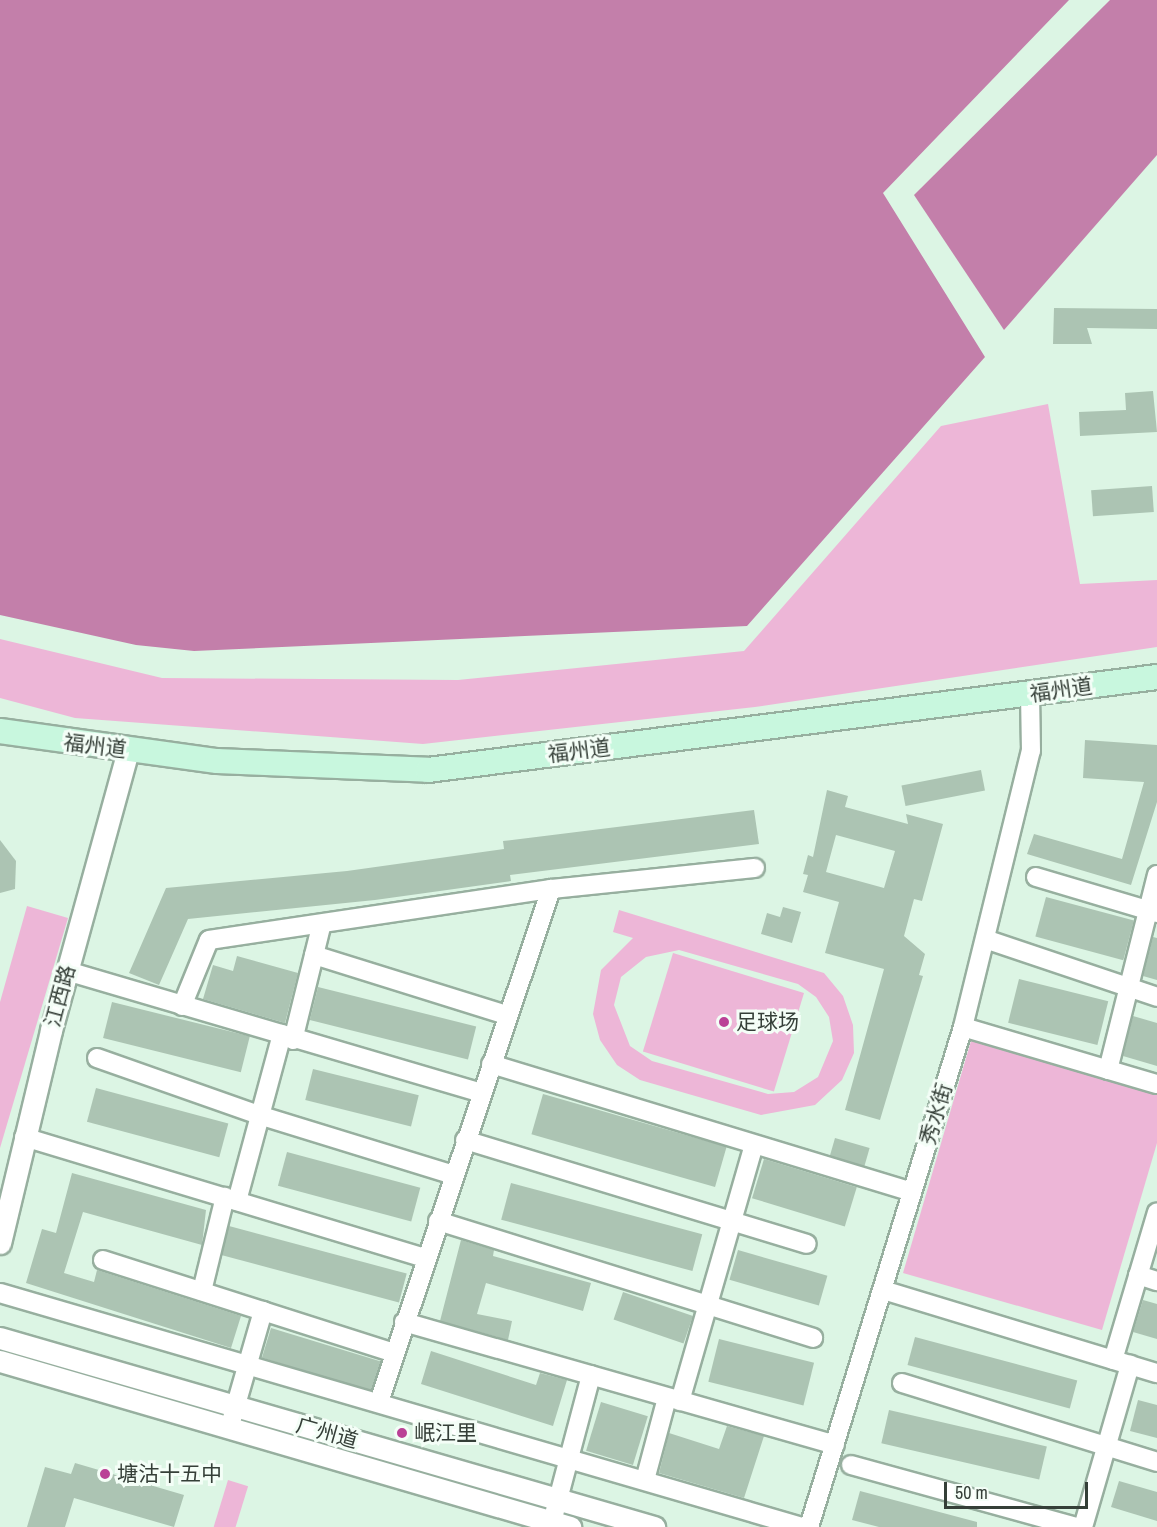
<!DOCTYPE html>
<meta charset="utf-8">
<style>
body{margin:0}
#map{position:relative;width:1157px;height:1527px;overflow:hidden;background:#dcf5e4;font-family:"Archivo Narrow","Noto Sans SC",sans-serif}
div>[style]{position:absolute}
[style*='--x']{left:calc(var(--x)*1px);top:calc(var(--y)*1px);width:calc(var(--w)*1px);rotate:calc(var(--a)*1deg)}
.green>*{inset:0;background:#edb6d7;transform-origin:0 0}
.water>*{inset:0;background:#c37faa}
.building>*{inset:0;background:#acc4b3;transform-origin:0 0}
.roads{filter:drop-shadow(2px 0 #97af9f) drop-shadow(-2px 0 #97af9f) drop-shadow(0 2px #97af9f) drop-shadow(0 -2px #97af9f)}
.minor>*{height:18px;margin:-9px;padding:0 9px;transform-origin:9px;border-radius:9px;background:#fff}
.tertiary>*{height:21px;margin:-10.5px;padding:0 10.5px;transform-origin:10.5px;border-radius:10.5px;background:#fff}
.secondary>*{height:24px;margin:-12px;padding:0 12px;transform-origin:12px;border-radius:12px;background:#c8f7de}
.dots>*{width:16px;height:16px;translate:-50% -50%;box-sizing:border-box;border:3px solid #f4fef7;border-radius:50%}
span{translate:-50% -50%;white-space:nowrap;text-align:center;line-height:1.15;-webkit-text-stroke:6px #f4fef7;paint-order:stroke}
.street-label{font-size:21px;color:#353f38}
.poi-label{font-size:21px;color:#353f38}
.left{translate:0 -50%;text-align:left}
.scale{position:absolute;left:944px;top:1482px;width:144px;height:27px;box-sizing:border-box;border:3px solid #353f38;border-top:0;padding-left:8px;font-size:18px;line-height:21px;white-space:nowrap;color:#353f38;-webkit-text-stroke:4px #f4fef7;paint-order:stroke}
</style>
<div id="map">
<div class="green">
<div style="clip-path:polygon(1048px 404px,1080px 584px,1157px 580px,1157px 647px,755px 707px,423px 744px,75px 718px,0 698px,0 639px,162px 678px,458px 680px,744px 651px,941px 426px)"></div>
<div style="clip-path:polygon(27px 906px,68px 918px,0 1148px,0 1002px)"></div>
<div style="clip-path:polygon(evenodd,619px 910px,824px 973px,843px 996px,853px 1025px,854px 1053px,842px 1080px,815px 1105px,761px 1115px,640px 1080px,617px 1065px,600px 1040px,593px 1014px,601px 970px,633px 938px,613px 932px,619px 910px,679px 950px,798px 984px,816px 997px,829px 1017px,833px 1041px,818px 1077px,794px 1092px,768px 1094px,652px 1061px,630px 1046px,614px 1005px,621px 977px,646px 957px,679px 950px)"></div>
<div style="left:673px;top:953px;width:137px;height:103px;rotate:17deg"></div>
<div style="clip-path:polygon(971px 1041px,1157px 1095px,1157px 1143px,1102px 1330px,903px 1273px)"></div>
<div style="left:228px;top:1480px;width:21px;height:49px;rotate:17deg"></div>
</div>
<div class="water">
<div style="clip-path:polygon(0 0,1069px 0,883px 193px,985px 357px,747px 626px,194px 651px,136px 645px,0 615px)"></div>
<div style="clip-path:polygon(1110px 0,1157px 0,1157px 155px,1004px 330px,914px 195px)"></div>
</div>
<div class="building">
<div style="clip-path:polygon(1054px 308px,1157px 309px,1157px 329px,1087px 328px,1092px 344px,1053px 344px)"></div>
<div style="clip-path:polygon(1153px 391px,1157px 432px,1080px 436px,1079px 412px,1126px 410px,1125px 393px)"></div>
<div style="left:1152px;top:486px;width:26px;height:61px;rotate:86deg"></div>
<div style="clip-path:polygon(1085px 740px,1157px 745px,1157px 802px,1131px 885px,1027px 854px,1034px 834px,1122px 859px,1144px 782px,1083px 778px)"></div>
<div style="left:981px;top:770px;width:21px;height:81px;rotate:79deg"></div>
<div style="clip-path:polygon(evenodd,827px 790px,848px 796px,845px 807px,908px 824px,906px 814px,943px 824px,922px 901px,914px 899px,904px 936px,925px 954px,919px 975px,923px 976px,880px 1120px,845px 1110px,884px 969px,825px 953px,839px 902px,803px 892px,808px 875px,803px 874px,808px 855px,813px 857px,827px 790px,836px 835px,895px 851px,884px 888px,826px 872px,836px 835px)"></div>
<div style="clip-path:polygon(754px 810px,759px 844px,510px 875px,511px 881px,375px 900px,188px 919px,159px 985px,129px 973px,166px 888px,347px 871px,504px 849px,503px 841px)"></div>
<div style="clip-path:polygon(0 840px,16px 861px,15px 889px,0 893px)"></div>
<div style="left:1046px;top:897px;width:91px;height:41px;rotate:15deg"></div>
<div style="clip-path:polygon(783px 907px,801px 912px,792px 943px,761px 934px,767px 913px,780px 917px)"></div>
<div style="clip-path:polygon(1153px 937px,1157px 938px,1157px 980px,1143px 976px)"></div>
<div style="clip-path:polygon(237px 956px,298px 973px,285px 1023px,203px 999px,213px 965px,233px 971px)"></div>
<div style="left:1019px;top:979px;width:92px;height:45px;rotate:14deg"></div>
<div style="left:318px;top:987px;width:163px;height:34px;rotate:14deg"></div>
<div style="left:112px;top:1002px;width:142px;height:37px;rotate:14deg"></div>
<div style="clip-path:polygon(1133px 1016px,1157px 1023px,1157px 1066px,1123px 1056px)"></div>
<div style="left:313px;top:1069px;width:109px;height:32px;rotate:14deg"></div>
<div style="left:96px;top:1088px;width:137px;height:35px;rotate:15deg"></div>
<div style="left:543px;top:1094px;width:191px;height:42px;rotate:16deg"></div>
<div style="left:835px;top:1138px;width:36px;height:19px;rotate:16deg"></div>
<div style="left:287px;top:1152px;width:138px;height:35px;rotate:15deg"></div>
<div style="left:764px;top:1159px;width:97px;height:41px;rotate:17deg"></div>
<div style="clip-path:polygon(72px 1173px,206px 1210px,202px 1245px,83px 1212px,64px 1273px,94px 1282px,97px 1270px,241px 1316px,231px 1348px,26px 1283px,42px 1229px,56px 1233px)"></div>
<div style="left:511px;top:1183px;width:198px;height:38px;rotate:15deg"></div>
<div style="left:229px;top:1226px;width:184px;height:30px;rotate:15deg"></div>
<div style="clip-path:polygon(461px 1240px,494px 1250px,493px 1256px,591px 1283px,583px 1311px,486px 1283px,477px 1314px,512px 1321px,508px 1340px,440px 1321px)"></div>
<div style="left:738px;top:1250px;width:93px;height:31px;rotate:16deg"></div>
<div style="left:623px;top:1292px;width:74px;height:29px;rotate:19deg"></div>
<div style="clip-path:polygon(1143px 1300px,1157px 1304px,1157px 1339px,1133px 1332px)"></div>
<div style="left:271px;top:1328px;width:115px;height:31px;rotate:17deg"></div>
<div style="left:915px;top:1337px;width:168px;height:29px;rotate:15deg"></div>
<div style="left:719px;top:1339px;width:98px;height:44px;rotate:14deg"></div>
<div style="clip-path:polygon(431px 1351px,536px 1385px,540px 1373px,567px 1380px,553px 1426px,421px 1384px)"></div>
<div style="clip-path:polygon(1138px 1400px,1157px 1405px,1157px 1438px,1130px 1431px)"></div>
<div style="left:601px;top:1402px;width:49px;height:51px;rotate:17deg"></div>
<div style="left:889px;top:1410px;width:162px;height:34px;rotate:13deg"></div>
<div style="clip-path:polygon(727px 1426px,764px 1436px,744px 1498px,659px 1473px,669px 1433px,719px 1449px)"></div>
<div style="clip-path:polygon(75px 1463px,184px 1495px,174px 1527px,74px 1498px,65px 1527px,27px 1527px,45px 1467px,71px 1474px)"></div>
<div style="clip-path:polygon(1119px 1481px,1157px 1492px,1157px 1521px,1111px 1507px)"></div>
<div style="clip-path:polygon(860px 1491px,977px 1522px,977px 1527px,879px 1527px,852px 1520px)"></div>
</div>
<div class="roads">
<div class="minor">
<div style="--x:1036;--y:877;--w:126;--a:16.6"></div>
<div style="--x:985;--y:939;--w:182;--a:18.6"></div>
<div style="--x:314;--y:955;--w:202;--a:17.3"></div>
<div style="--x:67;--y:971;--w:432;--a:16.4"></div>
<div style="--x:182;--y:1006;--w:71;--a:-67.8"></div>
<div style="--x:209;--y:940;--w:346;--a:-8.5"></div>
<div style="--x:551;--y:889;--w:205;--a:-5.9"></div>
<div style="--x:963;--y:1027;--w:202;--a:16.4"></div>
<div style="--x:293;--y:1040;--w:116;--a:-76.1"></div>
<div style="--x:97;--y:1058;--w:175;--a:19.4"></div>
<div style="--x:262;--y:1116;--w:201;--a:17.1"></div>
<div style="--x:491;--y:1064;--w:439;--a:16.9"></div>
<div style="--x:1108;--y:1070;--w:201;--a:-75.9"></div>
<div style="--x:24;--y:1137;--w:420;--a:16.8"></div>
<div style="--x:465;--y:1140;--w:357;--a:16.9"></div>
<div style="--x:237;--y:1201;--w:173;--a:-74.9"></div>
<div style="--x:438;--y:1221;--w:393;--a:17.3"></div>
<div style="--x:103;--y:1260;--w:305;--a:17.7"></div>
<div style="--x:1138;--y:1275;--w:20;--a:18"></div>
<div style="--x:883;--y:1290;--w:286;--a:16.9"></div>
<div style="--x:202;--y:1291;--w:97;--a:-76.3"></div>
<div style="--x:0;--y:1293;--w:835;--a:16.27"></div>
<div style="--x:404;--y:1322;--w:448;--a:15.9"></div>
<div style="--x:1113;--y:1360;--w:154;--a:-73.4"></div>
<div style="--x:902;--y:1383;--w:267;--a:17.2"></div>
<div style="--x:680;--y:1401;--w:266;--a:-73.9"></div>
<div style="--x:379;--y:1402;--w:541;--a:-71.46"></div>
<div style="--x:229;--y:1429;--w:123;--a:-73.9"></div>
<div style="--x:851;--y:1465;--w:233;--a:15.4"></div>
<div style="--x:645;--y:1480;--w:85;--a:-75"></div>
<div style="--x:552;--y:1522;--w:152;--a:-75.1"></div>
<div style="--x:809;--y:1527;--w:523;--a:-72.88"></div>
<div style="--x:963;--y:1027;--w:284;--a:-76.2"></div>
<div style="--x:1031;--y:751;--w:56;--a:-91"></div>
<div style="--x:1083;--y:1527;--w:169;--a:-73.8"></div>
</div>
<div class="tertiary">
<div style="--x:0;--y:1243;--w:219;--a:-76.5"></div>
<div style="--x:51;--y:1030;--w:290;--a:-74.6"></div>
<div style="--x:0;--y:1338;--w:681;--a:16.12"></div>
<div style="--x:0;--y:1361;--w:594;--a:16.24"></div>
</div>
<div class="secondary">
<div style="--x:0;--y:731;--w:219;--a:7.9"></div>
<div style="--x:217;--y:761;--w:211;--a:2.4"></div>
<div style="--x:428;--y:770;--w:735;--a:-7.27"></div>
</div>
</div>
<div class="dots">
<div style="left:724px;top:1022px;background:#ba4196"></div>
<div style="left:402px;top:1433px;background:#ba4196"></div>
<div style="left:105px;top:1474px;background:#ba4196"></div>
</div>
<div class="street-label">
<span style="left:1061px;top:690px;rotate:-8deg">福州道</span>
<span style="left:95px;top:746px;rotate:7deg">福州道</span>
<span style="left:579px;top:751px;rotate:-7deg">福州道</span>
<span style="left:60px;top:996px;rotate:-75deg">江西路</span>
<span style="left:936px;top:1114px;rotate:-73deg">秀水街</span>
<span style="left:327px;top:1433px;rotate:16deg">广州道</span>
</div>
<div class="poi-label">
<span class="left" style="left:736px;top:1022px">足球场</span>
<span class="left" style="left:414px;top:1433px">岷江里</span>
<span class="left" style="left:117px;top:1474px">塘沽十五中</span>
</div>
<div class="scale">50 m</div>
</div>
